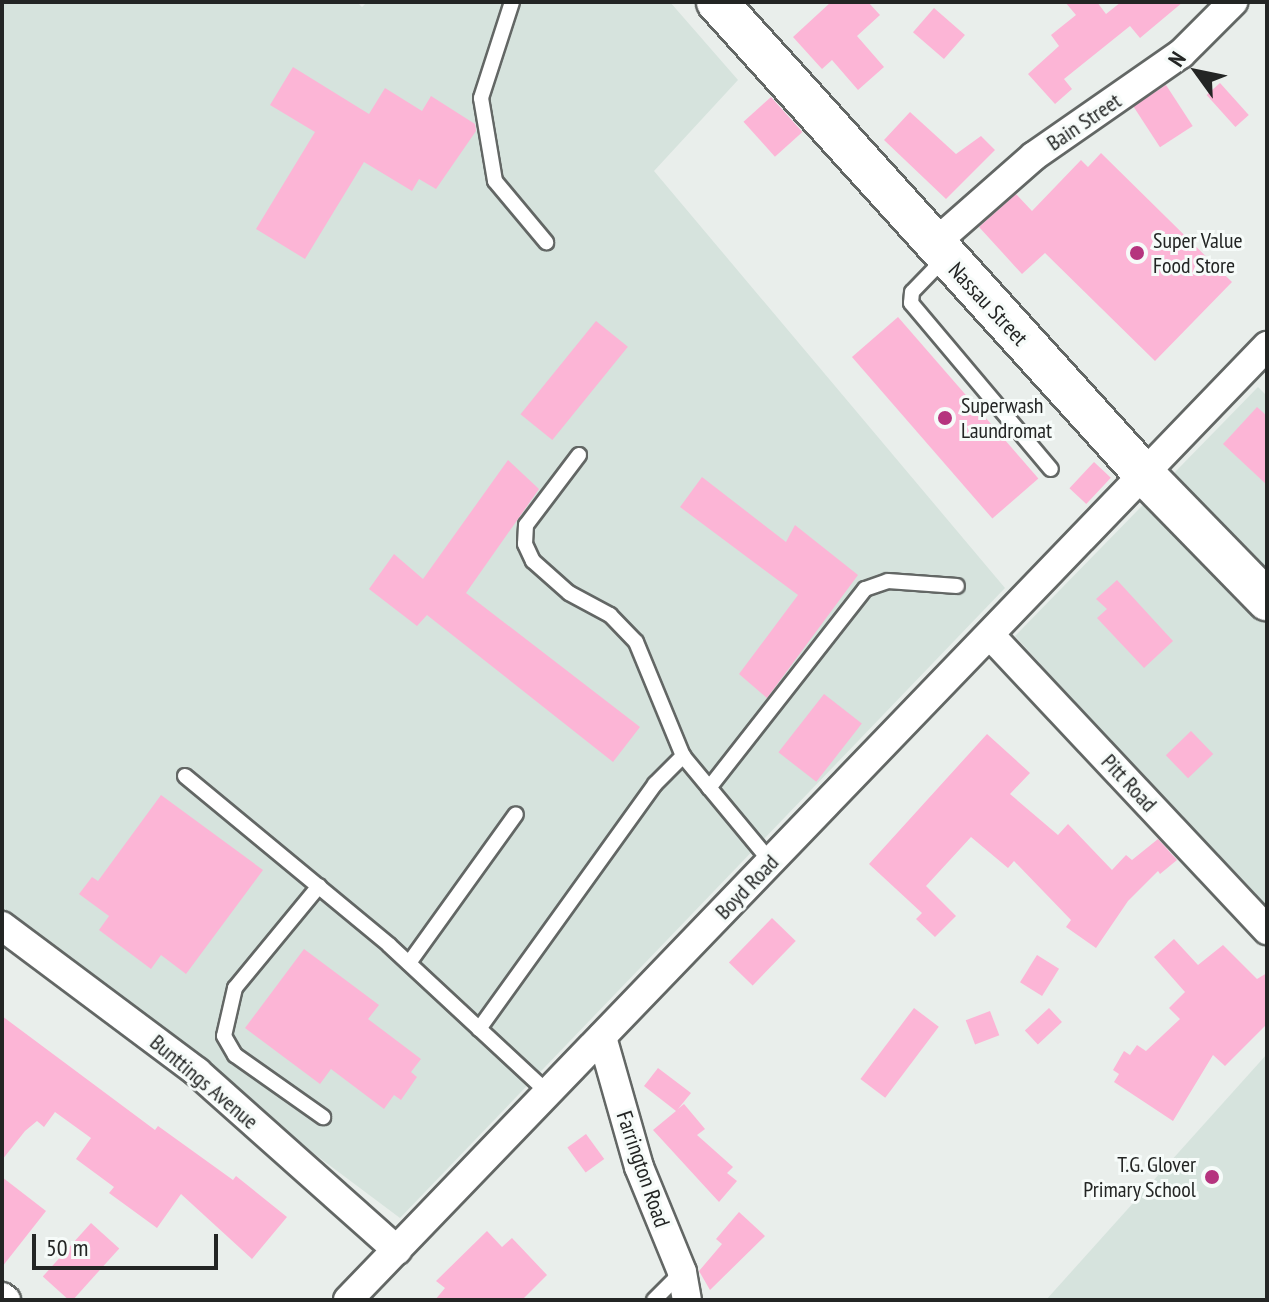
<!DOCTYPE html>
<style>
body{margin:0}
#map{position:relative;width:1269px;height:1302px;overflow:hidden;background:#e9eeeb;font-family:"PT Sans Narrow",sans-serif}
div>[style]{position:absolute}
[style*='--x']{left:calc(var(--x)*1px);top:calc(var(--y)*1px);width:calc(var(--w)*1px);rotate:calc(var(--a)*1deg)}
.built>*{inset:0;background:#d6e3dd}
.building>*{inset:0;background:#fcb5d6;transform-origin:0 0}
.roads{filter:drop-shadow(2px 0 #636765) drop-shadow(-2px 0 #636765) drop-shadow(0 2px #636765) drop-shadow(0 -2px #636765)}
.service>*{height:14px;margin:-7px;padding:0 7px;transform-origin:7px;border-radius:7px;background:#fff}
.minor>*{height:28px;margin:-14px;padding:0 14px;transform-origin:14px;border-radius:14px;background:#fff}
.secondary>*{height:40px;margin:-20px;padding:0 20px;transform-origin:20px;border-radius:20px;background:#fff}
.dots>*{width:22px;height:22px;translate:-50% -50%;box-sizing:border-box;border:4px solid #f6fbf9;border-radius:50%}
span{translate:-50% -50%;white-space:nowrap;text-align:center;line-height:1.15;-webkit-text-stroke:6px #f6fbf9;paint-order:stroke}
.street-label{font-size:22px;color:#232524}
.poi-label{font-size:22px;color:#232524}
.left{translate:0 -50%;text-align:left}
.right{translate:-100% -50%;text-align:right}
.frame{position:absolute;inset:0;border:4px solid #232524;pointer-events:none}
.north{position:absolute;left:1157px;top:32px;width:80px;height:80px;-webkit-text-stroke:6px #f6fbf9;paint-order:stroke;rotate:303deg;font-size:22px;font-weight:700;line-height:32px;text-align:center;color:#232524}
.north::after{content:'';display:block;margin:auto;width:28px;height:36px;background:#232524;clip-path:polygon(50% 0,100% 100%,50% 72%,0 100%)}
.scale{position:absolute;left:32px;top:1234px;width:186px;height:36px;box-sizing:border-box;border:4px solid #232524;border-top:0;padding-left:10px;font-size:24px;line-height:28px;white-space:nowrap;color:#232524;-webkit-text-stroke:6px #f6fbf9;paint-order:stroke}
</style>
<div id="map">
<div class="built">
<div style="clip-path:polygon(2px 2px,357px 2px,362px 7px,367px 2px,670px 2px,738px 80px,654px 171px,1005px 588px,400px 1218px,2px 920px)"></div>
<div style="clip-path:polygon(1258px 387px,1267px 396px,1267px 914px,1015px 636px)"></div>
<div style="clip-path:polygon(1267px 1054px,1267px 1300px,1046px 1300px)"></div>
</div>
<div class="building">
<div style="clip-path:polygon(831px 2px,868px 2px,880px 15px,857px 36px,884px 67px,858px 90px,832px 60px,822px 69px,793px 37px)"></div>
<div style="clip-path:polygon(1065px 2px,1097px 2px,1106px 14px,1121px 2px,1183px 2px,1140px 38px,1130px 26px,1064px 79px,1072px 89px,1055px 104px,1028px 74px,1059px 46px,1051px 35px,1076px 15px)"></div>
<div style="left:934px;top:8px;width:41px;height:32px;rotate:41deg"></div>
<div style="clip-path:polygon(293px 67px,369px 114px,385px 88px,422px 111px,431px 96px,475px 124px,476px 131px,436px 189px,419px 179px,412px 191px,364px 162px,305px 259px,256px 229px,315px 132px,270px 105px)"></div>
<div style="left:1220px;top:83px;width:43px;height:18px;rotate:48deg"></div>
<div style="left:1166px;top:85px;width:49px;height:39px;rotate:57deg"></div>
<div style="left:771px;top:97px;width:47px;height:37px;rotate:48deg"></div>
<div style="clip-path:polygon(910px 112px,956px 154px,981px 136px,995px 150px,946px 199px,884px 140px)"></div>
<div style="clip-path:polygon(1101px 153px,1232px 282px,1155px 361px,1045px 253px,1022px 274px,979px 227px,1016px 194px,1032px 211px,1081px 160px,1088px 167px)"></div>
<div style="left:898px;top:317px;width:214px;height:61px;rotate:49deg"></div>
<div style="left:596px;top:321px;width:41px;height:120px;rotate:39deg"></div>
<div style="clip-path:polygon(1257px 407px,1267px 416px,1267px 485px,1223px 444px)"></div>
<div style="clip-path:polygon(508px 460px,539px 489px,466px 593px,640px 727px,613px 762px,427px 615px,417px 626px,369px 589px,394px 554px,423px 579px)"></div>
<div style="left:1094px;top:462px;width:23px;height:36px;rotate:43deg"></div>
<div style="clip-path:polygon(702px 477px,786px 542px,795px 525px,858px 575px,767px 698px,739px 674px,798px 595px,680px 507px)"></div>
<div style="clip-path:polygon(1117px 580px,1173px 641px,1144px 668px,1097px 618px,1107px 609px,1096px 599px)"></div>
<div style="left:824px;top:694px;width:48px;height:74px;rotate:38deg"></div>
<div style="left:1191px;top:731px;width:32px;height:35px;rotate:46deg"></div>
<div style="clip-path:polygon(987px 734px,1030px 773px,1010px 794px,1058px 835px,1068px 824px,1112px 870px,1126px 855px,1132px 860px,1158px 839px,1177px 860px,1160px 874px,1158px 871px,1128px 901px,1096px 948px,1066px 927px,1071px 920px,1014px 861px,1008px 868px,971px 837px,926px 886px,956px 916px,935px 937px,916px 919px,922px 913px,869px 864px)"></div>
<div style="clip-path:polygon(161px 795px,263px 870px,186px 974px,161px 955px,151px 969px,99px 930px,109px 916px,79px 894px,92px 877px,98px 881px)"></div>
<div style="left:772px;top:918px;width:33px;height:62px;rotate:44deg"></div>
<div style="clip-path:polygon(1174px 939px,1198px 965px,1223px 945px,1257px 979px,1267px 973px,1267px 1024px,1225px 1066px,1213px 1055px,1173px 1121px,1114px 1082px,1119px 1074px,1113px 1070px,1124px 1051px,1130px 1055px,1137px 1045px,1146px 1051px,1180px 1019px,1169px 1008px,1185px 992px,1154px 957px)"></div>
<div style="clip-path:polygon(304px 949px,379px 1005px,368px 1019px,421px 1059px,411px 1072px,417px 1077px,401px 1100px,394px 1095px,384px 1109px,331px 1069px,320px 1084px,245px 1028px)"></div>
<div style="left:1037px;top:955px;width:26px;height:32px;rotate:32deg"></div>
<div style="left:914px;top:1008px;width:31px;height:89px;rotate:37deg"></div>
<div style="left:1049px;top:1008px;width:19px;height:33px;rotate:47deg"></div>
<div style="left:990px;top:1011px;width:26px;height:26px;rotate:69deg"></div>
<div style="clip-path:polygon(2px 1016px,155px 1130px,158px 1126px,233px 1180px,236px 1176px,287px 1217px,252px 1259px,181px 1194px,157px 1228px,109px 1193px,114px 1187px,76px 1159px,91px 1138px,55px 1112px,44px 1127px,37px 1121px,25px 1131px,2px 1160px)"></div>
<div style="clip-path:polygon(658px 1068px,691px 1093px,678px 1109px,684px 1104px,705px 1129px,697px 1135px,733px 1167px,727px 1173px,737px 1181px,719px 1202px,653px 1130px,676px 1111px,644px 1086px)"></div>
<div style="left:586px;top:1134px;width:31px;height:23px;rotate:54deg"></div>
<div style="clip-path:polygon(2px 1177px,46px 1211px,2px 1267px)"></div>
<div style="clip-path:polygon(739px 1212px,765px 1236px,710px 1290px,699px 1271px,722px 1244px,716px 1239px)"></div>
<div style="left:91px;top:1223px;width:38px;height:72px;rotate:42deg"></div>
<div style="clip-path:polygon(487px 1231px,502px 1247px,512px 1238px,547px 1275px,522px 1300px,435px 1300px,445px 1288px,436px 1281px)"></div>
</div>
<div class="roads">
<div class="service">
<div style="--x:512;--y:2;--w:101;--a:107.9"></div>
<div style="--x:481;--y:98;--w:84;--a:80.4"></div>
<div style="--x:495;--y:181;--w:80;--a:50.1"></div>
<div style="--x:945;--y:258;--w:47;--a:134.1"></div>
<div style="--x:912;--y:292;--w:11;--a:95"></div>
<div style="--x:911;--y:303;--w:217;--a:49.9"></div>
<div style="--x:579;--y:455;--w:88;--a:127.1"></div>
<div style="--x:526;--y:525;--w:19;--a:93"></div>
<div style="--x:525;--y:544;--w:19;--a:65"></div>
<div style="--x:533;--y:561;--w:48;--a:41.6"></div>
<div style="--x:569;--y:593;--w:47;--a:28.2"></div>
<div style="--x:610;--y:615;--w:37;--a:46"></div>
<div style="--x:636;--y:642;--w:123;--a:67.6"></div>
<div style="--x:683;--y:756;--w:138;--a:50.3"></div>
<div style="--x:185;--y:776;--w:265;--a:39.6"></div>
<div style="--x:389;--y:945;--w:217;--a:42.9"></div>
<div style="--x:709;--y:788;--w:253;--a:-51.9"></div>
<div style="--x:865;--y:589;--w:24;--a:-19"></div>
<div style="--x:888;--y:581;--w:69;--a:4.1"></div>
<div style="--x:319;--y:886;--w:132;--a:129.5"></div>
<div style="--x:235;--y:988;--w:49;--a:102.9"></div>
<div style="--x:224;--y:1036;--w:22;--a:60"></div>
<div style="--x:235;--y:1055;--w:108;--a:35.2"></div>
<div style="--x:409;--y:963;--w:183;--a:-54.3"></div>
<div style="--x:479;--y:1029;--w:302;--a:-54.3"></div>
<div style="--x:655;--y:784;--w:40;--a:-45"></div>
<div style="--x:654;--y:1300;--w:40;--a:-45"></div>
</div>
<div class="minor">
<div style="--x:935;--y:243;--w:132;--a:-41.3"></div>
<div style="--x:1034;--y:156;--w:179;--a:-34.8"></div>
<div style="--x:1181;--y:54;--w:74;--a:-45"></div>
<div style="--x:990;--y:635;--w:405;--a:46.8"></div>
<div style="--x:2;--y:926;--w:244;--a:36.8"></div>
<div style="--x:197;--y:1072;--w:268;--a:41.7"></div>
<div style="--x:602;--y:1037;--w:135;--a:74.1"></div>
<div style="--x:639;--y:1167;--w:113;--a:67.7"></div>
<div style="--x:682;--y:1272;--w:28;--a:80"></div>
<div style="--x:2;--y:1297;--w:5;--a:37"></div>
<div style="--x:348;--y:1300;--w:1325;--a:-46.07"></div>
</div>
<div class="secondary">
<div style="--x:717;--y:2;--w:638;--a:47.86"></div>
<div style="--x:1145;--y:475;--w:175;--a:45.7"></div>
</div>
</div>
<div class="dots">
<div style="left:1137px;top:253px;background:#b5347e"></div>
<div style="left:945px;top:418px;background:#b5347e"></div>
<div style="left:1212px;top:1177px;background:#b5347e"></div>
</div>
<div class="street-label">
<span style="left:1084px;top:122px;rotate:-34deg">Bain Street</span>
<span style="left:988px;top:304px;rotate:47deg">Nassau Street</span>
<span style="left:1129px;top:783px;rotate:47deg">Pitt Road</span>
<span style="left:747px;top:887px;rotate:-46deg">Boyd Road</span>
<span style="left:204px;top:1082px;rotate:40deg">Bunttings Avenue</span>
<span style="left:643px;top:1169px;rotate:71deg">Farrington Road</span>
</div>
<div class="poi-label">
<span class="left" style="left:1153px;top:253px">Super Value<br>Food Store</span>
<span class="left" style="left:961px;top:418px">Superwash<br>Laundromat</span>
<span class="right" style="left:1196px;top:1177px">T.G. Glover<br>Primary School</span>
</div>
<div class="frame"></div>
<div class="north">N</div>
<div class="scale">50 m</div>
</div>
